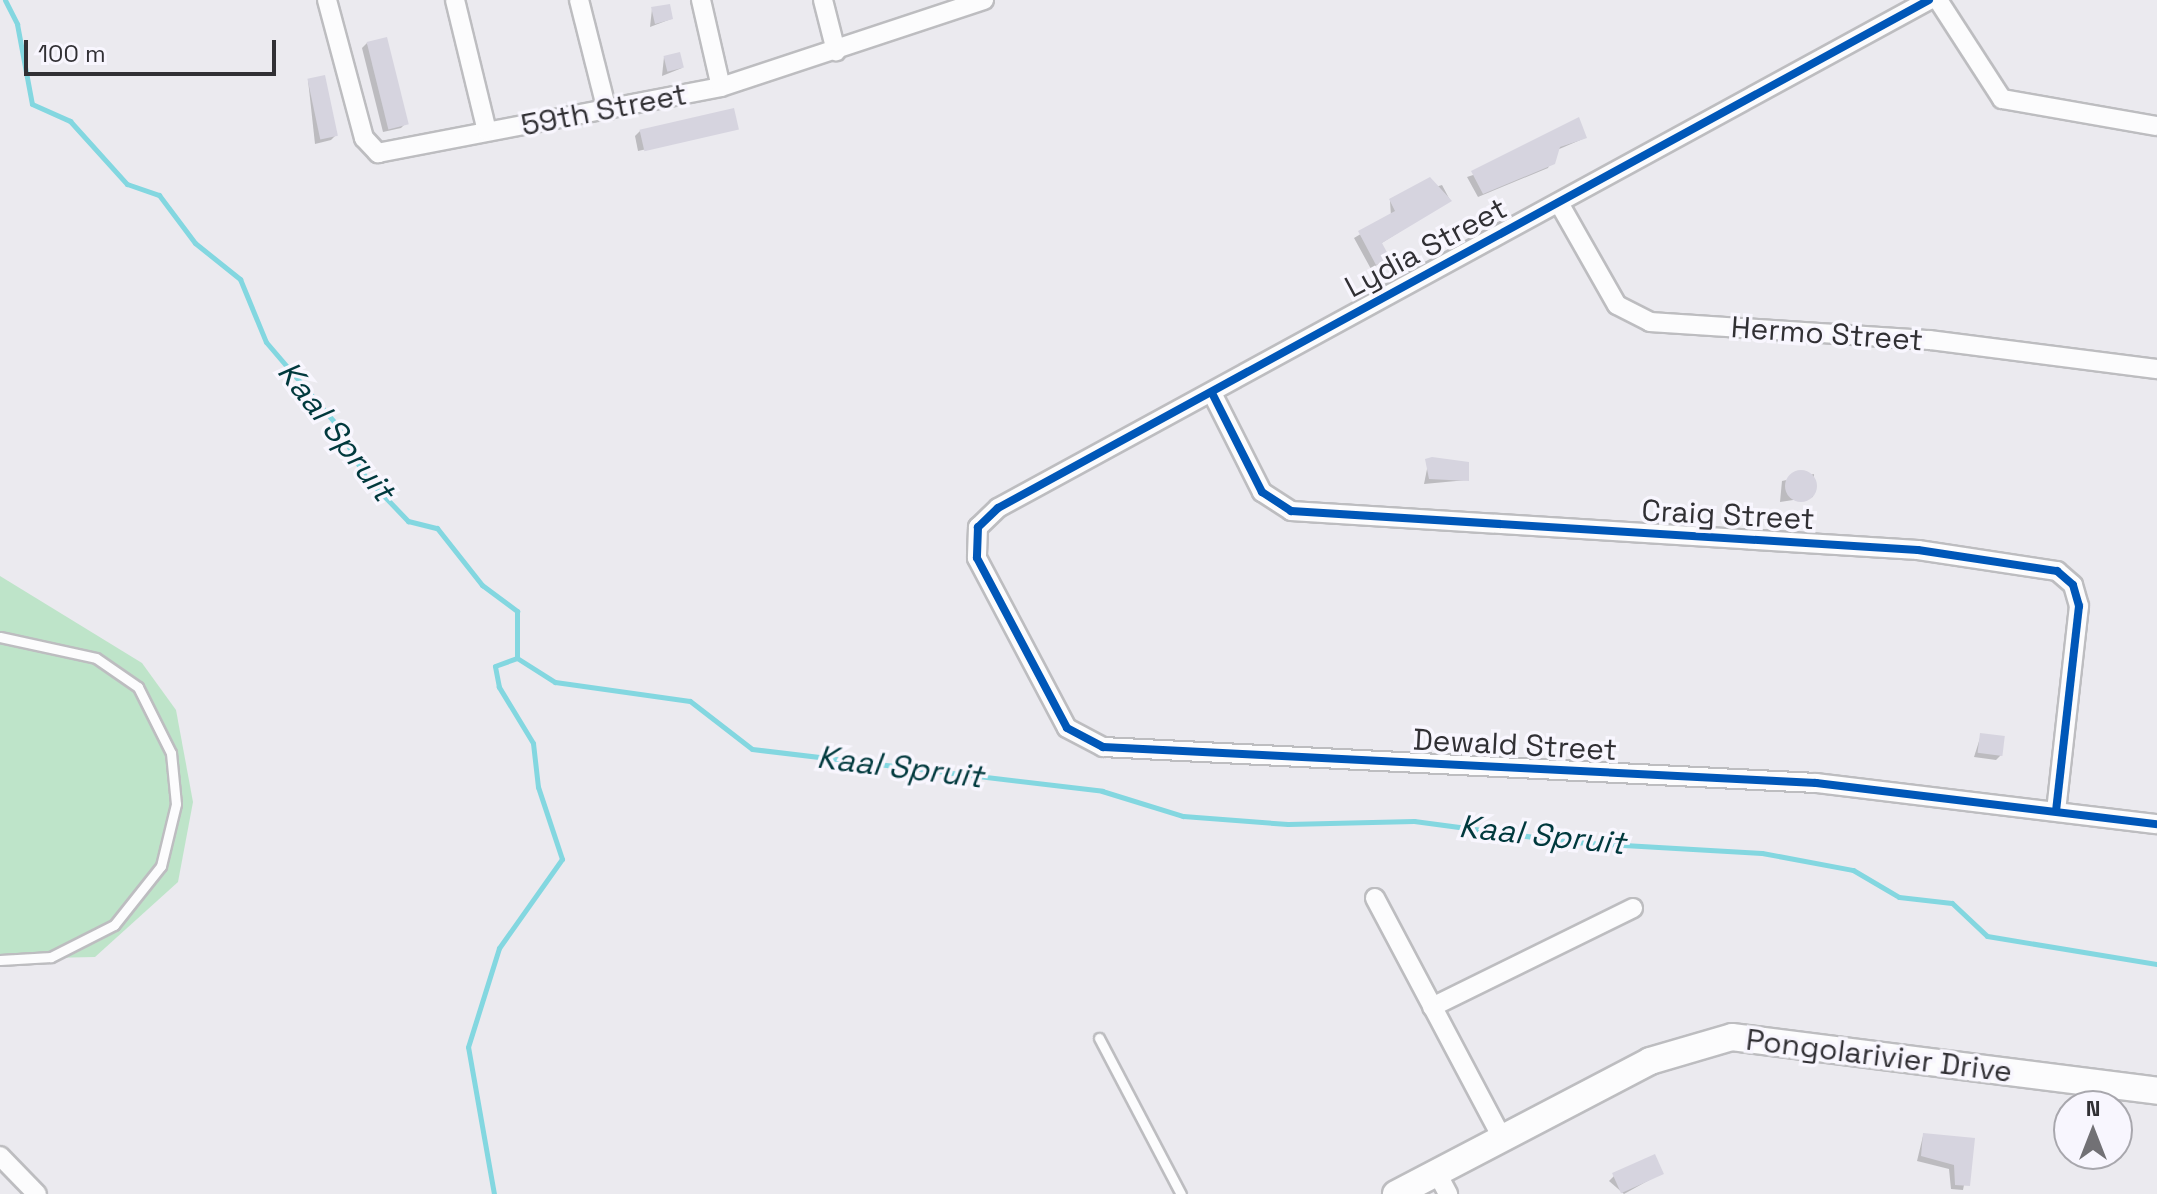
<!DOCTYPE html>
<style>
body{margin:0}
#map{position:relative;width:2157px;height:1194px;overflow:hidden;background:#ebeaef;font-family:"Space Grotesk",sans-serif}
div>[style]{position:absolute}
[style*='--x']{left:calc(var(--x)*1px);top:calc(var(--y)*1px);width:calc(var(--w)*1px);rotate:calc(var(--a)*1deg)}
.green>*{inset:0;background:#bee4c9}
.shadow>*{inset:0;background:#0003}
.stream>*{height:5px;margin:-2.5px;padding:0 2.5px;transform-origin:2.5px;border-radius:2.5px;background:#83d7e0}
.building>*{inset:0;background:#d6d4df;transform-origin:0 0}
.round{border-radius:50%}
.roads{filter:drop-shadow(2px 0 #bdbdc0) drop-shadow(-2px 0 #bdbdc0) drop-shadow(0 2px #bdbdc0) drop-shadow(0 -2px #bdbdc0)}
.lane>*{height:9px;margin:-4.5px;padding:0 4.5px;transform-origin:4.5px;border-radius:4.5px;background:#fcfcfd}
.street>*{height:18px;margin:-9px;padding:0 9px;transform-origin:9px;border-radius:9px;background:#fcfcfd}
.secondary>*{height:26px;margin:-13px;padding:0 13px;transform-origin:13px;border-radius:13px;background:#fcfcfd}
.cycleway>*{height:8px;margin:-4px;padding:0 4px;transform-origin:4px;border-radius:4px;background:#0057b8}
span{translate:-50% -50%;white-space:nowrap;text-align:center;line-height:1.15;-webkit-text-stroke:7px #f8f6fe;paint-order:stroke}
.street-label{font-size:30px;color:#313034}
.water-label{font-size:32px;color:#00393d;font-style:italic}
.north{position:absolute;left:2053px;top:1090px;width:80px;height:80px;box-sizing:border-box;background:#f8f6fe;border:2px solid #a8a7ad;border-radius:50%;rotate:0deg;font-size:22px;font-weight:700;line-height:32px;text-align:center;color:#313034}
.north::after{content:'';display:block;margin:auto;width:28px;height:36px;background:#727175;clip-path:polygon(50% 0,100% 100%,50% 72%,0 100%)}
.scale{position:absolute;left:24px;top:40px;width:252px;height:36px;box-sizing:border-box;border:4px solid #313034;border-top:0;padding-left:10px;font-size:24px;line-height:28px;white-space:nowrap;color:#313034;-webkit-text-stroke:6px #f8f6fe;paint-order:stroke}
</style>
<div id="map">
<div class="green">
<div style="clip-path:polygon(0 576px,142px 663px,176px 710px,193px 802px,178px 882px,95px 957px,0 959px)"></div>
</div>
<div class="shadow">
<div style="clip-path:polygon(652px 9px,671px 19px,650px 27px)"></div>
<div style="clip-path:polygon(367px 43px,406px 123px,401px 128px,383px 132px,362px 48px)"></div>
<div style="clip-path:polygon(664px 57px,682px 68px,662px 76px)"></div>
<div style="clip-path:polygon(308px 80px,336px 135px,331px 140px,315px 144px)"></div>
<div style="clip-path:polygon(736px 129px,638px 151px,635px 136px,640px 131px)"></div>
<div style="clip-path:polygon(1585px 138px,1557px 150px,1548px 168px,1478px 197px,1467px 177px)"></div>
<div style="clip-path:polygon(1442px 185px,1450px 200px,1380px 244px,1387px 258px,1371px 269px,1354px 238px,1391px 216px,1390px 201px)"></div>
<div style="clip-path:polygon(1428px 464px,1467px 480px,1424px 484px)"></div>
<div style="clip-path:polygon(1814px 474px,1813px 497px,1780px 502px,1782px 481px)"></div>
<div style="clip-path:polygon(1981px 735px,2001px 755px,1996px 760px,1974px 757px)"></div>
<div style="clip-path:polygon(1923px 1136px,1973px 1140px,1963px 1190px,1951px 1189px,1949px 1169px,1917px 1161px)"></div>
<div style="clip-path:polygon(1662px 1173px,1624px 1194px,1609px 1181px,1614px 1176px)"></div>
</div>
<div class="stream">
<div style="--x:5;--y:0;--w:27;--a:63"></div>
<div style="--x:17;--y:24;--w:81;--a:79.4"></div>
<div style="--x:32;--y:104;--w:42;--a:24.1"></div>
<div style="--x:70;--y:121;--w:85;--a:47.9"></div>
<div style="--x:127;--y:184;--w:34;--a:19"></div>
<div style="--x:159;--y:195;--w:60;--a:53.1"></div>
<div style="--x:195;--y:243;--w:58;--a:38.7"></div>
<div style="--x:240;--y:279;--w:68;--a:67.6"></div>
<div style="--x:266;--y:342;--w:109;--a:49.5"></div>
<div style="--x:337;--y:425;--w:57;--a:61.6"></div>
<div style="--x:364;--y:475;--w:64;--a:46.3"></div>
<div style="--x:408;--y:521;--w:30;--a:14"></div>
<div style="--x:437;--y:528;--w:73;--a:51.7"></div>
<div style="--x:482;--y:585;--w:44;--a:36.6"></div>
<div style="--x:517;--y:611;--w:47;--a:90"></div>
<div style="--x:517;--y:658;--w:45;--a:32.3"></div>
<div style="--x:555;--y:682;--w:136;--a:8"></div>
<div style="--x:690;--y:701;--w:78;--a:37.7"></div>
<div style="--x:752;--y:749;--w:353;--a:6.8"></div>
<div style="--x:1102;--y:791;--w:85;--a:17.2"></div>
<div style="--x:1183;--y:816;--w:105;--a:4.4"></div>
<div style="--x:1288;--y:824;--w:126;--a:-1.4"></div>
<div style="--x:1414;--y:821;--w:159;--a:7.6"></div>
<div style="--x:1572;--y:842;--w:190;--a:3.3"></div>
<div style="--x:1762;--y:853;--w:93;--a:10.6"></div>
<div style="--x:1853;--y:870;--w:53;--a:30.4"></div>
<div style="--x:1899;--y:897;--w:53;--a:6.5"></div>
<div style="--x:1952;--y:903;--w:48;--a:43.3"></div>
<div style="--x:1987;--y:936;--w:172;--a:9.4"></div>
<div style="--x:494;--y:1194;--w:149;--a:-100"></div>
<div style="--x:468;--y:1047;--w:104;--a:-72.6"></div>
<div style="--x:499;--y:948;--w:109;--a:-54.7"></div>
<div style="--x:562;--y:859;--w:76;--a:-108.4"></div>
<div style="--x:538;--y:787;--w:44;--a:-96.5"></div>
<div style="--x:533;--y:743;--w:66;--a:-121.3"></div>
<div style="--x:499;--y:687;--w:21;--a:-101"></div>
<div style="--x:495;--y:666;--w:23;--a:-20"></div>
</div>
<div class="building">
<div style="clip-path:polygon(670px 4px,673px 19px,655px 24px,651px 7px)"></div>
<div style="left:387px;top:37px;width:90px;height:21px;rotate:76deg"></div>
<div style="left:680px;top:52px;width:16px;height:17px;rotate:76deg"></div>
<div style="left:325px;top:75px;width:62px;height:18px;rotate:78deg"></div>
<div style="left:734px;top:108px;width:22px;height:97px;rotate:77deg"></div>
<div style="clip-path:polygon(1579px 117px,1587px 138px,1560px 147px,1555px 164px,1483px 194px,1471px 171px)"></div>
<div style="clip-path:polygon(1430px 177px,1452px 201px,1382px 243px,1390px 258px,1376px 265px,1358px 231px,1395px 211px,1389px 199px)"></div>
<div style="clip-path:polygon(1432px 457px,1469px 462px,1469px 481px,1429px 479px,1425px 459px)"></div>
<div class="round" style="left:1785px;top:470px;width:32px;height:32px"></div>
<div style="left:1980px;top:733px;width:25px;height:20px;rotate:7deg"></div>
<div style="clip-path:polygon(1923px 1133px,1975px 1138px,1970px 1186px,1955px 1185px,1954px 1165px,1921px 1156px)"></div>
<div style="left:1655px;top:1154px;width:22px;height:47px;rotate:66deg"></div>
</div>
<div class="roads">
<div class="lane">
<div style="--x:0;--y:637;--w:98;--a:12.3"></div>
<div style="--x:96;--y:658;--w:51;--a:34.6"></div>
<div style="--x:138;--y:687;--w:74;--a:63.4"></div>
<div style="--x:171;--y:753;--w:51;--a:84.4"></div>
<div style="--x:176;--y:804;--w:64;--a:103.6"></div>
<div style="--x:161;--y:866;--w:75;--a:128.5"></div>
<div style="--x:114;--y:925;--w:71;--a:153.1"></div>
<div style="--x:51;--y:957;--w:51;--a:176.6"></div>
<div style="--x:1099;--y:1038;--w:176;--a:62.3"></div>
</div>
<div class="street">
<div style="--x:327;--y:0;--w:143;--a:75"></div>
<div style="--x:364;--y:138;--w:21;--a:47"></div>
<div style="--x:378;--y:153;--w:349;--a:-10.9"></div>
<div style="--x:721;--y:87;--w:277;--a:-18.3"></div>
<div style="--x:455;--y:0;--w:135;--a:76.3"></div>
<div style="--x:579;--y:0;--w:114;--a:75.8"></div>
<div style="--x:701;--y:0;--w:89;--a:77.1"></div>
<div style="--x:823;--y:0;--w:53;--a:75.7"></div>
<div style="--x:1929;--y:0;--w:1061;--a:151.38"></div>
<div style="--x:998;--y:508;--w:28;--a:136"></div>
<div style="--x:978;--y:527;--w:31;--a:92"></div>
<div style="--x:977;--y:558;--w:192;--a:62.1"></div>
<div style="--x:1067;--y:728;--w:41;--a:27.8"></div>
<div style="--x:1103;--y:747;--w:714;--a:2.89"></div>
<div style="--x:1816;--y:783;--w:343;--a:6.9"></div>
<div style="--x:1938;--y:0;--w:118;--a:57.1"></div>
<div style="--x:2002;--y:99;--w:157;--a:9.9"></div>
<div style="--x:1559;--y:203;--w:117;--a:60.4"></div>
<div style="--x:1617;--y:305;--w:37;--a:27"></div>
<div style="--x:1650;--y:322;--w:281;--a:3.7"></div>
<div style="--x:1930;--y:340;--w:229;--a:7.3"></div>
<div style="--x:1212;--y:393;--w:111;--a:63.2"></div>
<div style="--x:1262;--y:492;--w:35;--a:33"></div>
<div style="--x:1291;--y:511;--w:628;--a:3.56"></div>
<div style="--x:1918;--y:550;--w:141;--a:8.6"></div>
<div style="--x:2057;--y:571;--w:21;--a:41"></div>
<div style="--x:2073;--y:585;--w:22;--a:74"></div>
<div style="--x:2079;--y:606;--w:206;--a:96.4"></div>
<div style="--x:1375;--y:898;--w:272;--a:62.1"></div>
<div style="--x:1432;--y:1007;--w:224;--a:-26.2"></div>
<div style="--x:0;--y:1156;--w:53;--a:45.8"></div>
<div style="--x:1437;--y:1173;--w:24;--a:62"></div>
</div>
<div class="secondary">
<div style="--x:1396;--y:1194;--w:287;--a:-27.6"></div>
<div style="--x:1650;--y:1061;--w:85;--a:-16.3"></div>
<div style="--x:1732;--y:1037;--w:428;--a:7.2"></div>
</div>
</div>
<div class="cycleway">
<div style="--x:1929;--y:0;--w:1061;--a:151.38"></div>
<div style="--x:998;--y:508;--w:28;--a:136"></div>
<div style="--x:978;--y:527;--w:31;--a:92"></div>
<div style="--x:977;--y:558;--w:192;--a:62.1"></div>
<div style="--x:1067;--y:728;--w:41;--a:27.8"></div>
<div style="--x:1103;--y:747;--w:714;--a:2.89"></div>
<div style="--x:1816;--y:783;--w:343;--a:6.9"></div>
<div style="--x:1212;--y:393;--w:111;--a:63.2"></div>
<div style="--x:1262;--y:492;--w:35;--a:33"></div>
<div style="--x:1291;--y:511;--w:628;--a:3.56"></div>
<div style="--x:1918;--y:550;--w:141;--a:8.6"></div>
<div style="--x:2057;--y:571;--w:21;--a:41"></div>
<div style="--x:2073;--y:585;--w:22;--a:74"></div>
<div style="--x:2079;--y:606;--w:206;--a:96.4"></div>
</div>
<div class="street-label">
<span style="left:604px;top:110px;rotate:-11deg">59th Street</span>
<span style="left:1426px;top:248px;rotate:-28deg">Lydia Street</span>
<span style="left:1827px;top:334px;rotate:4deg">Hermo Street</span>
<span style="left:1728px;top:515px;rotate:3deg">Craig Street</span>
<span style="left:1515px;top:745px;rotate:3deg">Dewald Street</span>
<span style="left:1879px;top:1056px;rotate:7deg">Pongolarivier Drive</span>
</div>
<div class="water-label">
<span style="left:336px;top:431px;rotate:52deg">Kaal Spruit</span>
<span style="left:900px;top:767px;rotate:7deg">Kaal Spruit</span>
<span style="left:1542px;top:835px;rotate:6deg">Kaal Spruit</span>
</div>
<div class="north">N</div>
<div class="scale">100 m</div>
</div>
